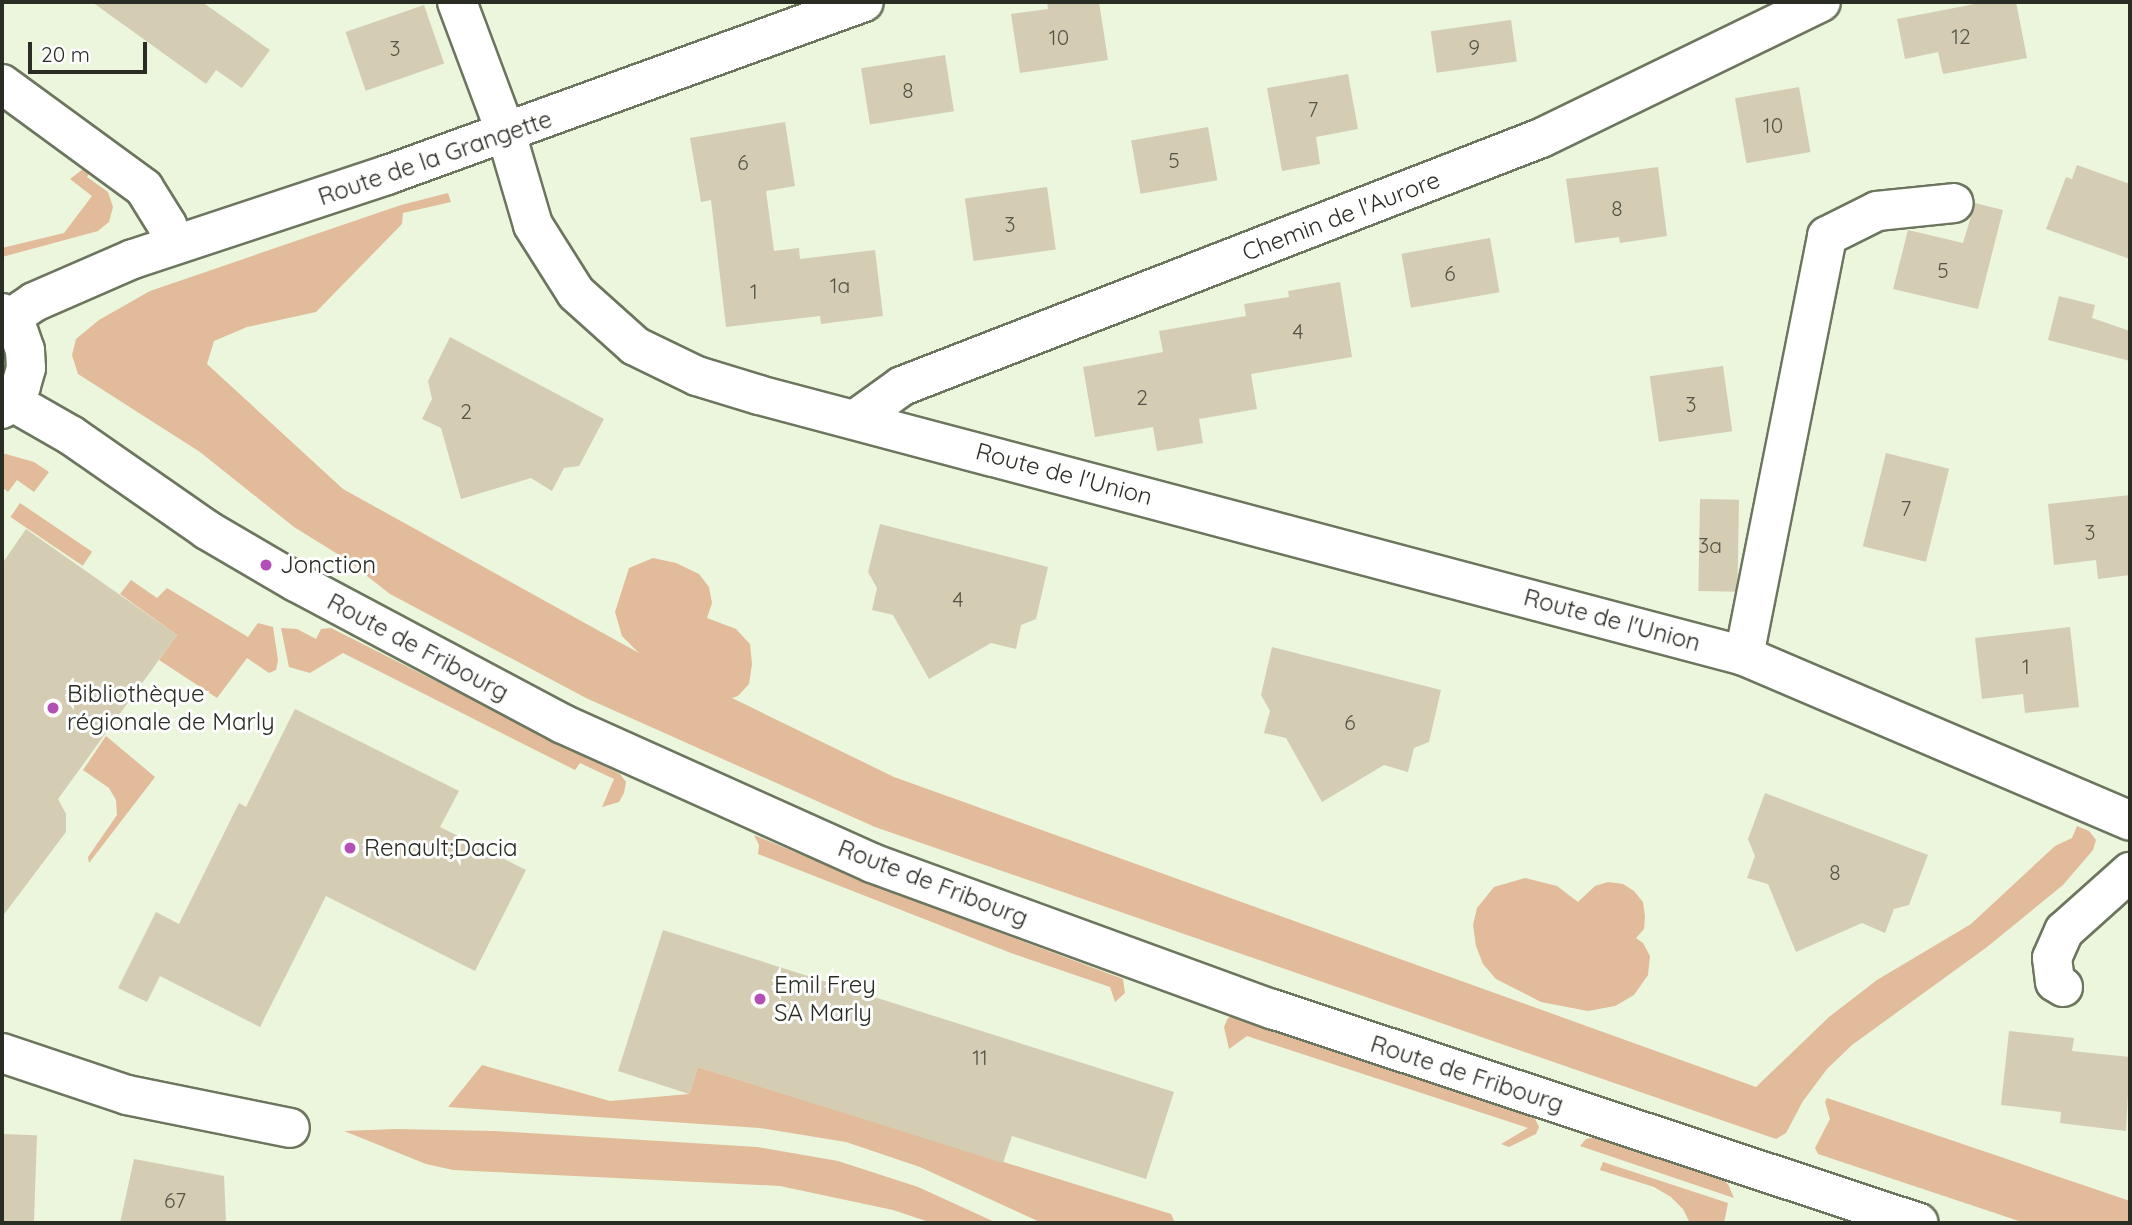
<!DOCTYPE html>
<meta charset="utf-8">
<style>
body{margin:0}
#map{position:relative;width:2132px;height:1225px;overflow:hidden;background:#ebf6dc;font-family:Quicksand,sans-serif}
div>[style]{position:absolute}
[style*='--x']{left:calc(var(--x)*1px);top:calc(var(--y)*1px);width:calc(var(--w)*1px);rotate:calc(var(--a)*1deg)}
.green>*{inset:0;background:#e1bb9a;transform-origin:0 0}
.building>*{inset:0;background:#d4cdb3;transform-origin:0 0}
.roads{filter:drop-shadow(2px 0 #6c765f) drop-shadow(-2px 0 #6c765f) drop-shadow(0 2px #6c765f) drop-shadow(0 -2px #6c765f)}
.minor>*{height:38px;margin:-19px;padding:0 19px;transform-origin:19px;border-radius:19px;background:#fff}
.major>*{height:38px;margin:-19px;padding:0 19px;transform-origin:19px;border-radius:19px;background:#fff}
.dots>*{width:19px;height:19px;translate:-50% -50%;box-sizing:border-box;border:4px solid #fefefe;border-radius:50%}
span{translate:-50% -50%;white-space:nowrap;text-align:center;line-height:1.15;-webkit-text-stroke:6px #fefefe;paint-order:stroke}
.number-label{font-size:21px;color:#545547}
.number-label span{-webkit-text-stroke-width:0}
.street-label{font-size:24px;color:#292d23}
.poi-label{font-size:24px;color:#292d23}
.left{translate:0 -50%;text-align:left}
.frame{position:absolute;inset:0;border:4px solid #292d23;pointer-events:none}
.scale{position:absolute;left:28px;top:42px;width:119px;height:32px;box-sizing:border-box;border:4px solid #292d23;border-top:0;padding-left:9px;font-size:21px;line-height:24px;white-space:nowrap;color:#292d23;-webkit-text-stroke:5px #fefefe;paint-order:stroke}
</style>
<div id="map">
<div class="green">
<div style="clip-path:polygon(87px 166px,92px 169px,87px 177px,108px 192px,113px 207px,109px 222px,98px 231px,2px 257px,2px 248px,64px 233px,92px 196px,70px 179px)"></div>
<div style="clip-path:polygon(448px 193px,451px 202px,403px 213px,402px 224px,316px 312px,247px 327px,214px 341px,207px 364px,343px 489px,639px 653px,622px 636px,615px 612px,629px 568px,653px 558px,676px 563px,699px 574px,709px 587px,712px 603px,707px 618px,736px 629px,750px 644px,752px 664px,749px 684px,738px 696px,732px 698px,894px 777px,1756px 1087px,1829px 1017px,1877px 980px,1971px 924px,2055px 846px,2072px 838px,2077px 826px,2089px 831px,2096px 840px,2093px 850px,2063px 885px,1987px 947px,1852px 1045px,1827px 1069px,1803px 1101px,1786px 1133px,1776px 1139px,875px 827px,586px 698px,390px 594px,344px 558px,294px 527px,200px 452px,78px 374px,72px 355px,76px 339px,99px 320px,150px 291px,401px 205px)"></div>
<div style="clip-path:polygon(2px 453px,34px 462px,49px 472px,34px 492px,17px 480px,8px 492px,2px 487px)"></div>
<div style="left:20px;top:503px;width:87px;height:17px;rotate:34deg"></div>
<div style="clip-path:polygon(131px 580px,157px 598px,167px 588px,248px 637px,258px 623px,273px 627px,278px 660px,276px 670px,269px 673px,247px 658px,217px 698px,159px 660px,177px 635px,120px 594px)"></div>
<div style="clip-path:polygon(281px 628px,297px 629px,316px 639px,321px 629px,331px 628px,620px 774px,626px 782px,624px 793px,619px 802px,602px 807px,614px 779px,580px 763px,575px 770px,343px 653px,310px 673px,289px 667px)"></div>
<div style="clip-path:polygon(106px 736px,155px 777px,89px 863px,88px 857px,117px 815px,116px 800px,109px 788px,83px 770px)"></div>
<div style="clip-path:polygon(754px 835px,879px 887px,1123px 979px,1125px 993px,1115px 1002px,1110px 987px,1011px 953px,758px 854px,759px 845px)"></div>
<div style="clip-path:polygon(1525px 878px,1557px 886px,1578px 902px,1595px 886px,1608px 882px,1623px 884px,1634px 891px,1643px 902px,1645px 916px,1644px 929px,1636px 938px,1643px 943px,1650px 956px,1648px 975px,1634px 995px,1615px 1006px,1588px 1011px,1541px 1002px,1496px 979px,1483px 964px,1476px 946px,1473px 925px,1477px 908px,1494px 887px)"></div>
<div style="clip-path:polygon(1237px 1014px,1532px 1113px,1539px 1127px,1536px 1134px,1509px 1147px,1501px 1144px,1528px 1128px,1247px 1036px,1229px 1049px,1224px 1027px,1228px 1018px)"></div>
<div style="clip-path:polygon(482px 1065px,610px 1101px,689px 1094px,698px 1067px,1171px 1214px,1175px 1223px,1042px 1223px,920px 1167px,846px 1142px,760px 1128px,448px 1107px)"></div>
<div style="clip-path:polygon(1827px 1098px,2130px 1201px,2130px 1223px,2025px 1223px,1818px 1154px,1815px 1148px,1830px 1119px,1825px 1102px)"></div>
<div style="clip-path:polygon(396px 1129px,495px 1131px,757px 1147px,838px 1161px,918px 1187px,997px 1223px,932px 1223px,893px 1210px,780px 1186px,453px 1170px,426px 1164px,344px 1131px)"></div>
<div style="clip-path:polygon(1599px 1136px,1717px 1175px,1728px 1184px,1734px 1198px,1580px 1146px,1586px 1139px)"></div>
<div style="clip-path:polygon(1603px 1162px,1728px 1203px,1724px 1223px,1690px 1223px,1683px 1209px,1671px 1197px,1654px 1187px,1600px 1170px)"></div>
</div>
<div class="building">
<div style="clip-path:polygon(92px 2px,202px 2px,270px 50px,242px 88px,216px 70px,206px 84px)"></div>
<div style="clip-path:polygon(1047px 2px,1099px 2px,1108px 60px,1020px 73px,1011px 14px,1048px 9px)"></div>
<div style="clip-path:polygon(1985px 2px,2016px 2px,2027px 58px,1943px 74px,1938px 52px,1905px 59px,1897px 19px)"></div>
<div style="left:424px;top:5px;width:62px;height:83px;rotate:71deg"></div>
<div style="left:1511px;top:20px;width:42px;height:81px;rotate:82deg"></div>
<div style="left:945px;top:55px;width:57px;height:85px;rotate:81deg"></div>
<div style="clip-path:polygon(1348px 74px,1358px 129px,1316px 137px,1320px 164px,1282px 171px,1267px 88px)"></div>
<div style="left:1799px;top:87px;width:66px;height:65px;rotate:80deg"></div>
<div style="clip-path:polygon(785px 122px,795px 186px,766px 191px,774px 251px,799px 248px,800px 259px,875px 250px,883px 316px,821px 324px,820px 316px,726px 327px,711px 200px,701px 202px,690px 138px)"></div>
<div style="left:1208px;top:127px;width:54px;height:78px;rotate:80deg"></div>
<div style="clip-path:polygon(2077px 165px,2130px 184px,2130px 259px,2046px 229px,2066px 177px,2072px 179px)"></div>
<div style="clip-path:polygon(1658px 167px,1667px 236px,1620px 243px,1619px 237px,1575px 243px,1566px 179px)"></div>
<div style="left:1047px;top:187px;width:63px;height:83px;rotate:82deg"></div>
<div style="clip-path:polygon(1975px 203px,2003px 210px,1978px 309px,1893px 289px,1908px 230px,1963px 243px)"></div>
<div style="left:1490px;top:238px;width:55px;height:90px;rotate:80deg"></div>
<div style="clip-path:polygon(1340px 282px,1352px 357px,1251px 374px,1257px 409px,1199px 419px,1203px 443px,1157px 451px,1153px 427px,1095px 437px,1083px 367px,1163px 352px,1159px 331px,1246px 316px,1244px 304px,1289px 297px,1288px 291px)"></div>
<div style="clip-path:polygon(2059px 296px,2095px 305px,2092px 318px,2130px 331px,2130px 361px,2048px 340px)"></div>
<div style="clip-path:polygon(450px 337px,604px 419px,579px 466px,564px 468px,552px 491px,531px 478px,461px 499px,441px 428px,422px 419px,432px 399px,428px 381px)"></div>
<div style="left:1723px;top:366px;width:66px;height:74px;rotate:82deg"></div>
<div style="left:1886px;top:453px;width:65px;height:96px;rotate:14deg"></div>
<div style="clip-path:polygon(2130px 495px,2130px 575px,2098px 579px,2096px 560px,2054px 565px,2048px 504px)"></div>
<div style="left:1700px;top:499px;width:39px;height:92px;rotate:1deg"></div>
<div style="clip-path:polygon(880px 524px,1048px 567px,1036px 619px,1021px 625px,1016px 649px,991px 643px,929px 679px,893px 615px,872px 610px,877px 588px,868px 572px)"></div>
<div style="clip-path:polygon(26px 529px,177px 635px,58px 799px,66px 814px,66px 832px,2px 917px,2px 564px)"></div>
<div style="clip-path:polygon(2070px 627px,2079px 707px,2025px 713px,2023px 694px,1982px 699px,1975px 638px)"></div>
<div style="clip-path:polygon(1272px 647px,1441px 690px,1429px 742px,1414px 748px,1408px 772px,1384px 765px,1322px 802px,1286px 738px,1264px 733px,1270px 711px,1261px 695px)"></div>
<div style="clip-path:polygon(295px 709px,459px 791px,440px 827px,526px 870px,475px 971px,326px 896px,260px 1027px,160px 976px,147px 1002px,118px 988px,156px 912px,179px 924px,239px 803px,246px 807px)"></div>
<div style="clip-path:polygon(1765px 793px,1928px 855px,1909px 905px,1894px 909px,1885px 933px,1862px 923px,1796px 952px,1768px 884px,1747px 878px,1755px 856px,1748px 839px)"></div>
<div style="clip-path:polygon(663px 930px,1174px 1092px,1146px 1179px,1012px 1136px,1003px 1163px,698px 1067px,689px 1094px,618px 1071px)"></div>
<div style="clip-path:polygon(2009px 1031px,2074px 1038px,2072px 1051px,2130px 1057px,2126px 1131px,2060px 1123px,2061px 1112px,2001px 1105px)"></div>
<div style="left:2px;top:1134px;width:35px;height:89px;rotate:2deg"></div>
<div style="clip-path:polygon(134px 1159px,224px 1176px,226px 1223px,120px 1223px)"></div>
</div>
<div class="roads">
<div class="minor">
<div style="--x:457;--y:2;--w:140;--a:69.5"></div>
<div style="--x:506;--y:133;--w:96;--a:73.6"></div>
<div style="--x:533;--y:225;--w:80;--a:57.7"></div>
<div style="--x:576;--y:293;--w:79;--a:41.9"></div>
<div style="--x:635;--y:346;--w:69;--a:25.8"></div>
<div style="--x:697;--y:376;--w:65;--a:17"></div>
<div style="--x:759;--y:395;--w:1019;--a:14.84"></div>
<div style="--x:1744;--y:656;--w:420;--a:23.1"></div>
<div style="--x:2;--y:84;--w:176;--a:36.2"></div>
<div style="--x:144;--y:188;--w:44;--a:58.1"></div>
<div style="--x:167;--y:225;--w:21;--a:73"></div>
<div style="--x:9;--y:319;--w:30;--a:-34"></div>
<div style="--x:34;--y:302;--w:108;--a:-23.5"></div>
<div style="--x:133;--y:259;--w:268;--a:-18.3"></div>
<div style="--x:387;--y:175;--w:507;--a:-19.93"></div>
<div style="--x:856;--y:419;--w:57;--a:-35.7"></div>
<div style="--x:902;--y:386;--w:685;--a:-21.21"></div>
<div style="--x:1541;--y:138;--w:311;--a:-25.9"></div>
<div style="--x:1744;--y:656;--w:428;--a:-78.8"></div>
<div style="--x:1827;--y:236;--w:56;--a:-26.6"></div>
<div style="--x:1877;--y:211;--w:77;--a:-5.9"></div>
<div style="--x:2063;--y:987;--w:9;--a:-148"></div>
<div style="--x:2055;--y:982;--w:24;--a:-97"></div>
<div style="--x:2052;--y:958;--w:30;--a:-66"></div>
<div style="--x:2064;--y:931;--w:89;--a:-41.8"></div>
<div style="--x:2;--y:1053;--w:132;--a:18.6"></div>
<div style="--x:127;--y:1095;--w:166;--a:11.4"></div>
</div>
<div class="major">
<div style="--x:2;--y:313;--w:26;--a:50"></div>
<div style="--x:19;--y:333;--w:18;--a:71"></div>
<div style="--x:25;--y:350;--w:18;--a:87"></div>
<div style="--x:26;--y:368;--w:19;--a:106"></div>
<div style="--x:21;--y:386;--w:30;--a:130"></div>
<div style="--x:11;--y:401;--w:70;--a:29.8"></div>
<div style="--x:72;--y:436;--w:165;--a:34.8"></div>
<div style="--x:207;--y:530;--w:103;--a:30.3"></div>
<div style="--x:296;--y:582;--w:302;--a:28"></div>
<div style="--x:563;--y:724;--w:339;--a:24.2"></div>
<div style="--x:872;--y:863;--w:426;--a:20.1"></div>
<div style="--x:1272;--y:1009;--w:681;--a:18.3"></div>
</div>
</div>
<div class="dots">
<div style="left:266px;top:565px;background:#b350b7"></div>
<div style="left:53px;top:708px;background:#b350b7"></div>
<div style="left:350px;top:848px;background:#b350b7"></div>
<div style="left:760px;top:999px;background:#b350b7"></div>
</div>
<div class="number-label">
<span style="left:1961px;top:36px">12</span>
<span style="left:1059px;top:37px">10</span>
<span style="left:1474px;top:47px">9</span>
<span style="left:395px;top:48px">3</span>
<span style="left:908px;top:90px">8</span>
<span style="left:1313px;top:109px">7</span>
<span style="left:1773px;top:125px">10</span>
<span style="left:1174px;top:160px">5</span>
<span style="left:743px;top:162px">6</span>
<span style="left:1617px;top:208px">8</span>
<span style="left:1010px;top:224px">3</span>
<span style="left:1943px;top:270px">5</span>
<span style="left:1450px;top:273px">6</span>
<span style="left:840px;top:285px">1a</span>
<span style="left:754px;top:291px">1</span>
<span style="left:1298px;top:331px">4</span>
<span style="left:1142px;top:397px">2</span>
<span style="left:1691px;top:404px">3</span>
<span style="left:466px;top:411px">2</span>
<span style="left:1906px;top:508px">7</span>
<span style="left:2090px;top:532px">3</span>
<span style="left:1710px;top:545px">3a</span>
<span style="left:958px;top:599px">4</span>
<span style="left:2026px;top:666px">1</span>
<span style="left:1350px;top:722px">6</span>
<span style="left:1835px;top:872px">8</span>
<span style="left:980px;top:1057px">11</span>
<span style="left:175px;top:1200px">67</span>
</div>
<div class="street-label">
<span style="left:435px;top:158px;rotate:-19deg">Route de la Grangette</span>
<span style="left:1341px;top:216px;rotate:-21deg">Chemin de l'Aurore</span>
<span style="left:1064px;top:474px;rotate:15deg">Route de l'Union</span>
<span style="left:1612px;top:620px;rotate:15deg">Route de l'Union</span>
<span style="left:418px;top:647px;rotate:28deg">Route de Fribourg</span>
<span style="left:933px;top:883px;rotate:21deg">Route de Fribourg</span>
<span style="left:1467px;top:1074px;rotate:18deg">Route de Fribourg</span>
</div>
<div class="poi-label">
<span class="left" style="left:280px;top:565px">Jonction</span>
<span class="left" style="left:67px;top:708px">Bibliothèque<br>régionale de Marly</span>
<span class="left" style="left:364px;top:848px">Renault;Dacia</span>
<span class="left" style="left:774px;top:999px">Emil Frey<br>SA Marly</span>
</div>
<div class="frame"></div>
<div class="scale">20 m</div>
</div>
